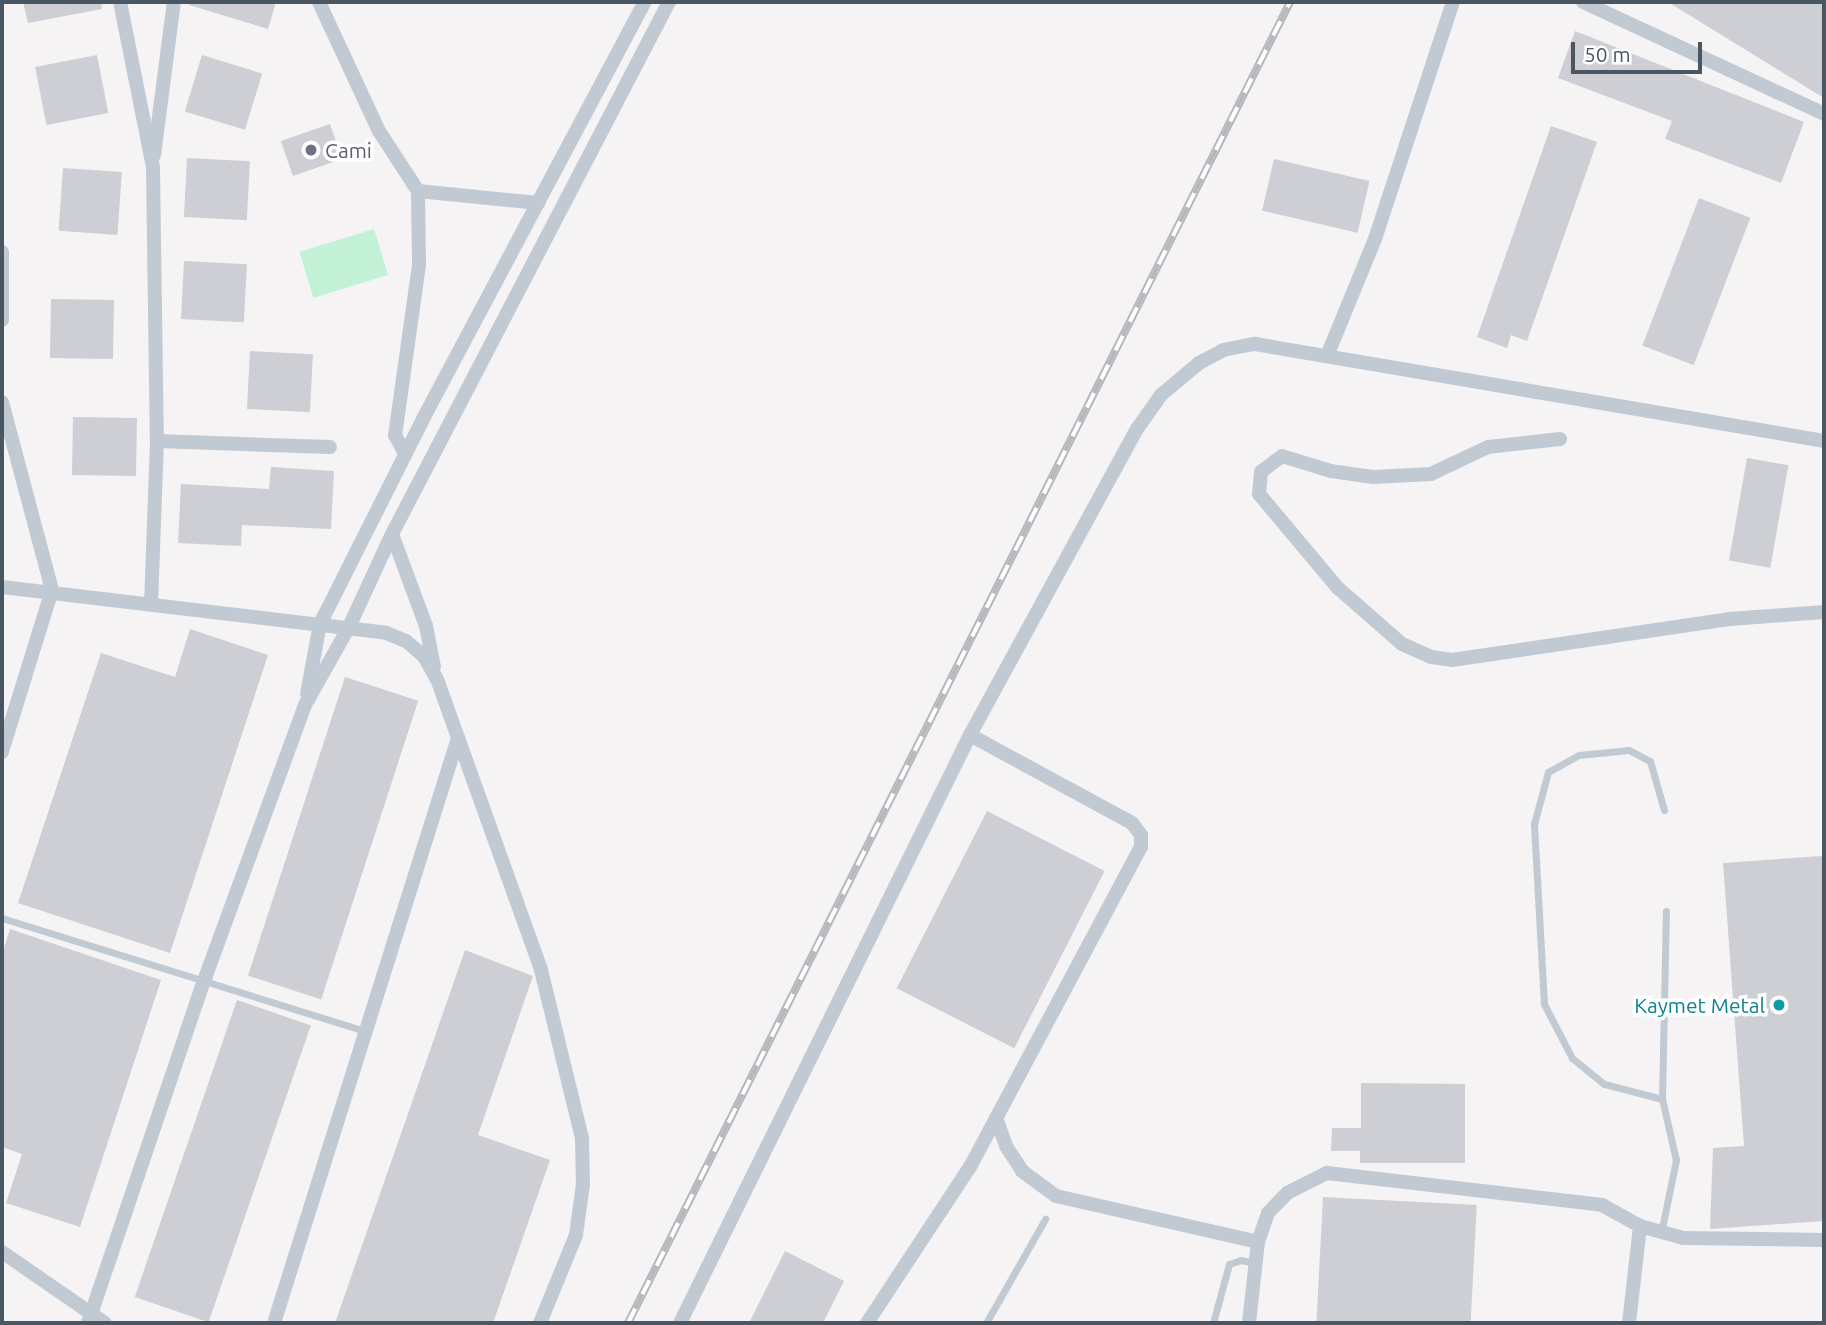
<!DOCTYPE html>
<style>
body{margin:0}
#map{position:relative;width:1826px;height:1325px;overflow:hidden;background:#f5f3f3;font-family:Ubuntu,sans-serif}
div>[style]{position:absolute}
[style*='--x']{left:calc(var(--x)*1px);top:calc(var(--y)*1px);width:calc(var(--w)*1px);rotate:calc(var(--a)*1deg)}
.green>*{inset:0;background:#c3f1d5;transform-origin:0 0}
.building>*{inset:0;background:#cdcfd5;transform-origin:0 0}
.service>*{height:7px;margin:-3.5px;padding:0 3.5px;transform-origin:3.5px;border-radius:3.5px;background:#c1cad2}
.minor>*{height:14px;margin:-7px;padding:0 7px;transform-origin:7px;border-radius:7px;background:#c1cad2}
.rail>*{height:8px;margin-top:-4px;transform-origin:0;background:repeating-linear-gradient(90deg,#fff 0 16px,#b5b8bd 0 32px);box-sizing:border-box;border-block:2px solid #b5b8bd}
.dots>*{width:19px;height:19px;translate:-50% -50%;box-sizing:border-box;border:4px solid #fff;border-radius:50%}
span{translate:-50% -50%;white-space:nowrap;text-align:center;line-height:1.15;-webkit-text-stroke:7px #fff;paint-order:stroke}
.worship-label{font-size:21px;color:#5b616d}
.left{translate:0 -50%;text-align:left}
.culture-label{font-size:21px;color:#0d838f}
.right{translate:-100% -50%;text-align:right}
.frame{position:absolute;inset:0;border:4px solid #4a5661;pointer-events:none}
.scale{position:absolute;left:1571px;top:42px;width:131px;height:32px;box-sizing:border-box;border:4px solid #4a5661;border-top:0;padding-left:9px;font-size:21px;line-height:24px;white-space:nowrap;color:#4a5661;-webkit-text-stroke:5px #fff;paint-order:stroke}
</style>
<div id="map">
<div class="green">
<div style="left:374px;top:229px;width:48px;height:78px;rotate:73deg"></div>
</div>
<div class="building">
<div style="clip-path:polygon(23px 2px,101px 2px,102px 9px,28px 23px)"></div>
<div style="clip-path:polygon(190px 2px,276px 2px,268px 29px,189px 5px)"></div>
<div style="clip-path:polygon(1668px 2px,1824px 2px,1824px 98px)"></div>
<div style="clip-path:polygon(1575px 31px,1804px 122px,1781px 183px,1665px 139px,1672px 121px,1558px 78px)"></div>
<div style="left:97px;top:55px;width:59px;height:63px;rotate:79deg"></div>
<div style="left:202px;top:55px;width:63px;height:59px;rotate:17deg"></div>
<div style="left:330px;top:124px;width:37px;height:52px;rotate:71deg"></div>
<div style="clip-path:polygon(1551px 126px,1597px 142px,1527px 341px,1511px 335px,1507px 348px,1477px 337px)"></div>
<div style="left:187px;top:158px;width:63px;height:59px;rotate:3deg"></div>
<div style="left:1274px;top:159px;width:98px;height:53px;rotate:13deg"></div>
<div style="left:63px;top:168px;width:59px;height:63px;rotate:4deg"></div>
<div style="left:1699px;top:198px;width:55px;height:158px;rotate:21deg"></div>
<div style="left:184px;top:261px;width:63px;height:58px;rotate:3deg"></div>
<div style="left:51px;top:299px;width:63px;height:59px;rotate:1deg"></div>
<div style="left:250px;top:351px;width:63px;height:58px;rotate:3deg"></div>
<div style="left:73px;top:417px;width:64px;height:58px;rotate:1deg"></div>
<div style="left:1747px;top:458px;width:42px;height:104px;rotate:10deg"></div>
<div style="clip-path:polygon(271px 467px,334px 471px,331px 529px,242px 525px,241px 546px,178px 543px,181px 484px,269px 489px)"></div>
<div style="clip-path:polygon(190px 629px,268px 655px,170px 953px,18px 903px,101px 653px,175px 677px)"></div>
<div style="left:345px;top:677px;width:77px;height:314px;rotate:18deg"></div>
<div style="left:987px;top:811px;width:132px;height:199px;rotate:27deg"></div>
<div style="clip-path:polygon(1822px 856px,1824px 1221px,1710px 1229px,1713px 1148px,1744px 1146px,1723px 863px)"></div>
<div style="clip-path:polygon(10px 929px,161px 980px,80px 1227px,6px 1203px,22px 1154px,2px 1147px,2px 955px)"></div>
<div style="clip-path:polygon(465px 950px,533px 976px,478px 1135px,550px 1160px,493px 1323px,335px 1323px)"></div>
<div style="left:237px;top:1000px;width:78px;height:314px;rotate:19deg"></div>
<div style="clip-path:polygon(1361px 1083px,1465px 1084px,1465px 1163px,1360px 1163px,1360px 1151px,1331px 1151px,1332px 1128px,1361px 1128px)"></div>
<div style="left:1323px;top:1197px;width:154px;height:126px;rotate:3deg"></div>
<div style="clip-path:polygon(785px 1251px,844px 1281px,823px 1323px,749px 1323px)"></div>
</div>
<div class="service">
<div style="--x:2;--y:918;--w:380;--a:17.3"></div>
<div style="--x:1662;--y:1099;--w:188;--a:-88.8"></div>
<div style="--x:1661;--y:1233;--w:75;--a:-78.4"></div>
<div style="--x:1676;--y:1160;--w:63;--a:-102.9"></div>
<div style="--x:1662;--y:1099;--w:60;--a:-165.5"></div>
<div style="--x:1604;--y:1084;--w:41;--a:-140.9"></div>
<div style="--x:1572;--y:1058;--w:61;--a:-117.4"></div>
<div style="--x:1544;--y:1004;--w:180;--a:-93.2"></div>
<div style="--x:1534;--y:824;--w:54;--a:-74.9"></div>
<div style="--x:1548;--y:772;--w:35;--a:-29"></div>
<div style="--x:1579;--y:755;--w:50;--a:-5.7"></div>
<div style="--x:1629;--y:750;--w:24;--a:28"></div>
<div style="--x:1650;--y:761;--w:51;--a:74.1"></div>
<div style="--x:986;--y:1323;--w:120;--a:-60.4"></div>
<div style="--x:1213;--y:1323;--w:61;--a:-74.8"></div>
<div style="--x:1229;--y:1264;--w:13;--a:-18"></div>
<div style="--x:1241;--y:1260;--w:14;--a:12"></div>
</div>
<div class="minor">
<div style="--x:120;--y:2;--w:168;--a:78.7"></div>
<div style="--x:153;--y:167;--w:274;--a:89.2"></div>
<div style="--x:157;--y:441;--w:162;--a:92.1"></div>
<div style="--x:319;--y:2;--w:142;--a:65.1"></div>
<div style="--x:379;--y:131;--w:72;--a:57"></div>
<div style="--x:418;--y:191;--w:74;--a:89.2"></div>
<div style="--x:419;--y:265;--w:172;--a:98"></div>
<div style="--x:395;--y:435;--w:21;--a:62"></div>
<div style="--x:1583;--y:2;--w:266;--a:24.9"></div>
<div style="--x:154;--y:155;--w:154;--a:-82.6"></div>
<div style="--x:418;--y:191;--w:121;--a:5.7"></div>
<div style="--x:2;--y:252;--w:68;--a:90"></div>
<div style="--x:1327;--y:356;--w:126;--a:-67.7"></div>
<div style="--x:1375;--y:239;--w:250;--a:-71.8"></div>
<div style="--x:2;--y:402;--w:195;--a:75.1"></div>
<div style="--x:52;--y:590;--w:170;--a:107.2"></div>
<div style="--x:1560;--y:439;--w:72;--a:173.7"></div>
<div style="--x:1488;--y:447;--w:63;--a:154.7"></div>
<div style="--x:1431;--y:474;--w:58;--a:177"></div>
<div style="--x:1373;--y:477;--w:42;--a:-171.9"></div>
<div style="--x:1331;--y:471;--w:51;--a:-163"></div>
<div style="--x:1282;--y:456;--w:26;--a:143"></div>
<div style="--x:1261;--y:472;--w:22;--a:95"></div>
<div style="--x:1259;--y:494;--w:123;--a:50"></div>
<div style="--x:1338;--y:588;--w:85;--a:41.2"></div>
<div style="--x:1402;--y:644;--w:32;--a:24"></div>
<div style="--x:1431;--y:657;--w:21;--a:8"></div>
<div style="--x:1452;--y:660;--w:280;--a:-8.4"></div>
<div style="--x:1729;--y:619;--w:95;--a:-4.2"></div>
<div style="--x:157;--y:441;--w:173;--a:2"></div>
<div style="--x:2;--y:587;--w:387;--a:6.8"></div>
<div style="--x:386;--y:633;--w:22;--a:22"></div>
<div style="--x:406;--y:641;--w:23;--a:40"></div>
<div style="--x:424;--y:656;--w:26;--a:61"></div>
<div style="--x:437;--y:679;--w:309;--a:70.3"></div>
<div style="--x:541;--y:970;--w:173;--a:76.3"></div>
<div style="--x:582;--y:1138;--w:46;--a:88.8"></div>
<div style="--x:583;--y:1184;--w:51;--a:97.8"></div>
<div style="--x:576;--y:1235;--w:95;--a:112.2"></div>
<div style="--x:434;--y:667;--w:42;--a:-101"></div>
<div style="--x:426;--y:626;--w:98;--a:-110.3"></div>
<div style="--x:392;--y:534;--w:600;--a:-62.5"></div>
<div style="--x:307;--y:694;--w:71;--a:-79.5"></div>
<div style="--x:320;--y:624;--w:232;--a:-63.3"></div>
<div style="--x:424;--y:417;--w:470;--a:-62"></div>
<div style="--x:996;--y:1118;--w:30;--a:70"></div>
<div style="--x:1006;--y:1146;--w:30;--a:57"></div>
<div style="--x:1022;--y:1171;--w:42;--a:36.3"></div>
<div style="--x:1056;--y:1196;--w:207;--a:12.8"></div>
<div style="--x:2;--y:1252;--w:125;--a:34.6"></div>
<div style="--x:88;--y:1323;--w:361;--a:-71.3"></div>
<div style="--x:204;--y:981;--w:294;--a:-69.9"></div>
<div style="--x:305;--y:705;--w:90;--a:-60.6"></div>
<div style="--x:349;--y:627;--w:102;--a:-65.2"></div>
<div style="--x:274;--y:1323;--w:613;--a:-72.54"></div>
<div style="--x:680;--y:1323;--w:656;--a:-63.75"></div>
<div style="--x:970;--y:735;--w:349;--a:-61.4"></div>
<div style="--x:1137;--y:429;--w:42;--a:-54.8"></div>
<div style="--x:1161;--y:395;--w:50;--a:-40.1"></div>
<div style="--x:1199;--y:363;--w:27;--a:-28"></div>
<div style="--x:1223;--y:350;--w:33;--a:-11"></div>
<div style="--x:1255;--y:344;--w:577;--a:9.67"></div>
<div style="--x:867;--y:1323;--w:187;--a:-56.6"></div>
<div style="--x:970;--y:1167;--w:363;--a:-61.9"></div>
<div style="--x:1141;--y:847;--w:12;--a:-90"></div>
<div style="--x:1141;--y:835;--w:15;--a:-127"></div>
<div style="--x:1132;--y:823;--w:184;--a:-151.5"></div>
<div style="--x:1249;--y:1323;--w:81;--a:-83.7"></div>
<div style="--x:1258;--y:1242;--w:31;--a:-71"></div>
<div style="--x:1268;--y:1213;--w:28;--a:-46"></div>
<div style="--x:1287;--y:1193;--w:45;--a:-26.6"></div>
<div style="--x:1327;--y:1173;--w:277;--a:6.6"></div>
<div style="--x:1602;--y:1205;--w:43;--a:28.9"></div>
<div style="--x:1640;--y:1226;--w:45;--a:15.6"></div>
<div style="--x:1683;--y:1238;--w:141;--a:0.8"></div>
<div style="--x:1629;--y:1323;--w:98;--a:-83.5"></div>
</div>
<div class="rail">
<div style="--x:628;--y:1323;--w:1478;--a:-63.38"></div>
</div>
<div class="dots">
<div style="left:311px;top:150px;background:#6b7280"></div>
<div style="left:1779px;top:1005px;background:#0f9aa8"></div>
</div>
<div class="worship-label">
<span class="left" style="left:325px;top:150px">Cami</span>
</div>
<div class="culture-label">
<span class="right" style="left:1765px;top:1005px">Kaymet Metal</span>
</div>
<div class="frame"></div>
<div class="scale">50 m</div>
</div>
